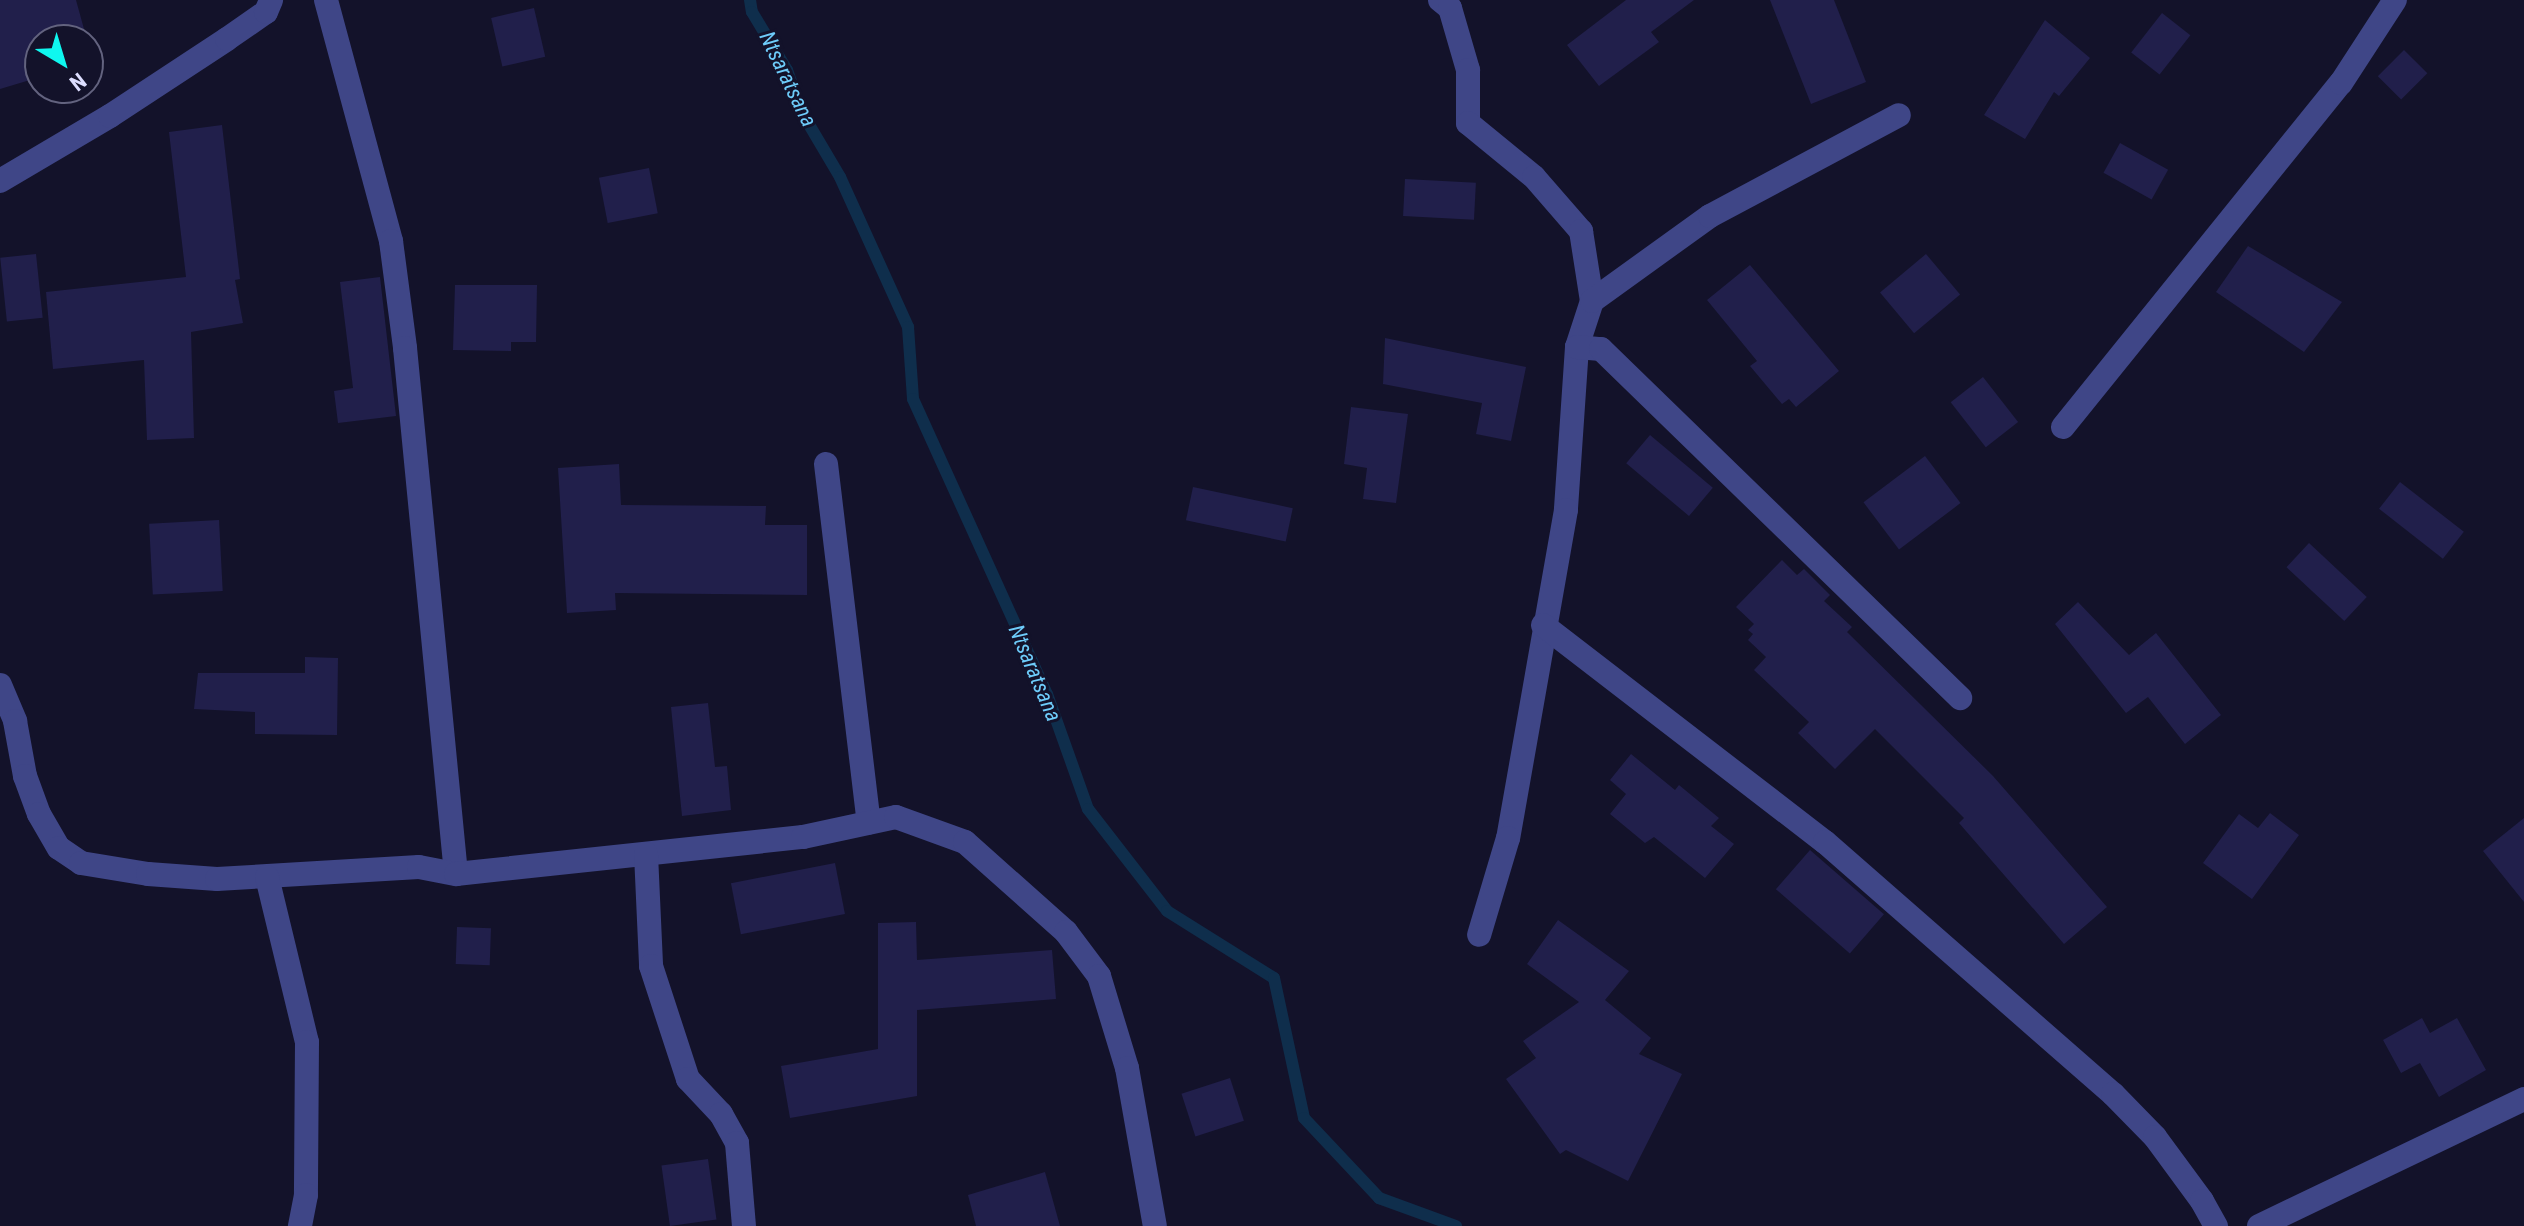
<!DOCTYPE html>
<style>
body{margin:0}
#map{position:relative;width:2524px;height:1226px;overflow:hidden;background:#13122a;font-family:"Roboto Condensed",sans-serif}
div>[style]{position:absolute}
[style*='--x']{left:calc(var(--x)*1px);top:calc(var(--y)*1px);width:calc(var(--w)*1px);rotate:calc(var(--a)*1deg)}
.stream>*{height:12px;margin:-6px;padding:0 6px;transform-origin:6px;border-radius:6px;background:#0f2e4c}
.building>*{inset:0;background:#211f4b;transform-origin:0 0}
.minor>*{height:24px;margin:-12px;padding:0 12px;transform-origin:12px;border-radius:12px;background:#3f4687}
span{translate:-50% -50%;white-space:nowrap;text-align:center;line-height:1.15;-webkit-text-stroke:6px #13122a;paint-order:stroke}
.water-label{font-size:22px;color:#6eccfa;font-style:italic}
.north{position:absolute;left:24px;top:24px;width:80px;height:80px;box-sizing:border-box;background:#13122a;border:2px solid #63637f;border-radius:50%;rotate:142deg;font-size:22px;font-weight:700;line-height:32px;text-align:center;color:#dcddfe}
.north::after{content:'';display:block;margin:auto;width:28px;height:36px;background:#0ff7ef;clip-path:polygon(50% 0,100% 100%,50% 72%,0 100%)}
</style>
<div id="map">
<div class="stream">
<div style="--x:750;--y:0;--w:12;--a:81"></div>
<div style="--x:752;--y:12;--w:68;--a:58.9"></div>
<div style="--x:787;--y:70;--w:43;--a:71.1"></div>
<div style="--x:801;--y:111;--w:77;--a:59.4"></div>
<div style="--x:840;--y:177;--w:165;--a:65.6"></div>
<div style="--x:908;--y:327;--w:72;--a:86"></div>
<div style="--x:913;--y:399;--w:324;--a:65.6"></div>
<div style="--x:1047;--y:694;--w:122;--a:70.4"></div>
<div style="--x:1088;--y:809;--w:129;--a:52.2"></div>
<div style="--x:1167;--y:911;--w:126;--a:32.1"></div>
<div style="--x:1274;--y:978;--w:143;--a:77.9"></div>
<div style="--x:1304;--y:1118;--w:110;--a:46.8"></div>
<div style="--x:1379;--y:1198;--w:82;--a:20"></div>
</div>
<div class="building">
<div style="clip-path:polygon(0 0,76px 0,87px 40px,40px 40px,40px 77px,0 89px)"></div>
<div style="clip-path:polygon(1626px 0,1694px 0,1651px 32px,1659px 42px,1599px 86px,1567px 45px)"></div>
<div style="clip-path:polygon(1770px 0,1834px 0,1866px 82px,1811px 104px)"></div>
<div style="left:534px;top:8px;width:50px;height:44px;rotate:77deg"></div>
<div style="left:2162px;top:13px;width:36px;height:50px;rotate:38deg"></div>
<div style="clip-path:polygon(2045px 20px,2090px 58px,2059px 96px,2054px 92px,2025px 139px,1984px 115px)"></div>
<div style="left:2404px;top:50px;width:33px;height:37px;rotate:45deg"></div>
<div style="clip-path:polygon(222px 125px,240px 279px,235px 280px,243px 323px,191px 332px,194px 438px,147px 440px,144px 360px,53px 369px,46px 292px,186px 277px,169px 132px)"></div>
<div style="left:2120px;top:143px;width:55px;height:34px;rotate:29deg"></div>
<div style="left:649px;top:168px;width:46px;height:51px;rotate:79deg"></div>
<div style="left:1405px;top:179px;width:71px;height:37px;rotate:3deg"></div>
<div style="clip-path:polygon(2248px 246px,2342px 302px,2304px 352px,2216px 292px)"></div>
<div style="left:36px;top:254px;width:64px;height:36px;rotate:84deg"></div>
<div style="left:1926px;top:254px;width:53px;height:60px;rotate:50deg"></div>
<div style="clip-path:polygon(1750px 265px,1839px 371px,1796px 407px,1789px 399px,1782px 404px,1750px 366px,1757px 361px,1707px 300px)"></div>
<div style="clip-path:polygon(380px 277px,396px 416px,338px 423px,334px 391px,353px 388px,340px 282px)"></div>
<div style="clip-path:polygon(455px 285px,537px 285px,536px 342px,511px 342px,511px 351px,453px 350px)"></div>
<div style="clip-path:polygon(1385px 338px,1526px 367px,1511px 441px,1476px 434px,1482px 403px,1383px 384px)"></div>
<div style="left:1983px;top:377px;width:57px;height:41px;rotate:52deg"></div>
<div style="clip-path:polygon(1351px 407px,1408px 414px,1396px 503px,1363px 499px,1367px 468px,1344px 464px)"></div>
<div style="left:1650px;top:435px;width:82px;height:37px;rotate:40deg"></div>
<div style="left:1925px;top:456px;width:59px;height:77px;rotate:53deg"></div>
<div style="clip-path:polygon(619px 464px,621px 505px,766px 506px,765px 525px,807px 525px,807px 595px,615px 593px,616px 610px,567px 613px,558px 468px)"></div>
<div style="left:2400px;top:482px;width:81px;height:34px;rotate:38deg"></div>
<div style="left:1193px;top:487px;width:102px;height:34px;rotate:12deg"></div>
<div style="left:219px;top:520px;width:71px;height:70px;rotate:87deg"></div>
<div style="left:2309px;top:543px;width:79px;height:33px;rotate:43deg"></div>
<div style="clip-path:polygon(1782px 560px,1797px 575px,1804px 569px,1830px 595px,1824px 601px,1852px 627px,1847px 632px,1993px 776px,2107px 907px,2064px 944px,1959px 823px,1964px 818px,1875px 729px,1835px 769px,1798px 733px,1809px 722px,1754px 670px,1766px 657px,1748px 640px,1753px 634px,1748px 630px,1754px 624px,1736px 607px)"></div>
<div style="clip-path:polygon(2078px 602px,2129px 655px,2156px 633px,2221px 715px,2185px 744px,2148px 697px,2126px 713px,2055px 624px)"></div>
<div style="clip-path:polygon(305px 657px,338px 658px,337px 735px,255px 734px,255px 712px,194px 709px,198px 673px,305px 673px)"></div>
<div style="clip-path:polygon(708px 703px,715px 767px,727px 766px,731px 810px,682px 816px,671px 707px)"></div>
<div style="clip-path:polygon(1631px 754px,1675px 790px,1679px 785px,1719px 818px,1711px 826px,1734px 844px,1705px 878px,1654px 837px,1645px 843px,1610px 814px,1626px 794px,1610px 780px)"></div>
<div style="clip-path:polygon(2270px 813px,2299px 835px,2252px 899px,2203px 863px,2239px 814px,2258px 828px)"></div>
<div style="clip-path:polygon(2524px 818px,2524px 902px,2483px 851px)"></div>
<div style="left:1810px;top:850px;width:98px;height:52px;rotate:41deg"></div>
<div style="left:835px;top:863px;width:52px;height:106px;rotate:79deg"></div>
<div style="clip-path:polygon(1558px 920px,1629px 971px,1605px 1000px,1651px 1038px,1639px 1054px,1682px 1074px,1628px 1181px,1566px 1150px,1560px 1154px,1506px 1079px,1536px 1058px,1523px 1041px,1579px 1002px,1527px 964px)"></div>
<div style="clip-path:polygon(916px 922px,917px 960px,1052px 950px,1056px 999px,917px 1010px,917px 1096px,790px 1118px,781px 1066px,878px 1049px,878px 923px)"></div>
<div style="left:457px;top:927px;width:34px;height:37px;rotate:2deg"></div>
<div style="clip-path:polygon(2422px 1018px,2430px 1033px,2457px 1018px,2486px 1070px,2439px 1097px,2420px 1063px,2401px 1073px,2383px 1040px)"></div>
<div style="left:1230px;top:1078px;width:45px;height:51px;rotate:72deg"></div>
<div style="left:708px;top:1159px;width:61px;height:47px;rotate:82deg"></div>
<div style="clip-path:polygon(1045px 1172px,1060px 1226px,976px 1226px,968px 1195px)"></div>
</div>
<div class="minor">
<div style="--x:326;--y:0;--w:250;--a:74.9"></div>
<div style="--x:391;--y:241;--w:108;--a:82.5"></div>
<div style="--x:405;--y:348;--w:528;--a:84.46"></div>
<div style="--x:1440;--y:0;--w:13;--a:39"></div>
<div style="--x:1450;--y:8;--w:65;--a:73.8"></div>
<div style="--x:1468;--y:70;--w:53;--a:90"></div>
<div style="--x:1468;--y:123;--w:85;--a:39.3"></div>
<div style="--x:1534;--y:177;--w:72;--a:49"></div>
<div style="--x:1581;--y:231;--w:71;--a:81.1"></div>
<div style="--x:1592;--y:301;--w:48;--a:108.1"></div>
<div style="--x:1577;--y:347;--w:163;--a:93.9"></div>
<div style="--x:1566;--y:510;--w:333;--a:100"></div>
<div style="--x:1508;--y:838;--w:101;--a:106.6"></div>
<div style="--x:0;--y:181;--w:128;--a:-30.6"></div>
<div style="--x:110;--y:116;--w:140;--a:-33.3"></div>
<div style="--x:227;--y:39;--w:47;--a:-34.7"></div>
<div style="--x:266;--y:12;--w:13;--a:-67"></div>
<div style="--x:1592;--y:301;--w:145;--a:-35.8"></div>
<div style="--x:1710;--y:216;--w:214;--a:-28.1"></div>
<div style="--x:1577;--y:347;--w:24;--a:5"></div>
<div style="--x:1601;--y:349;--w:501;--a:44.19"></div>
<div style="--x:2063;--y:427;--w:442;--a:-51.1"></div>
<div style="--x:2341;--y:83;--w:99;--a:-57"></div>
<div style="--x:826;--y:464;--w:361;--a:83.2"></div>
<div style="--x:1543;--y:625;--w:356;--a:37.6"></div>
<div style="--x:1825;--y:842;--w:383;--a:41.2"></div>
<div style="--x:2113;--y:1094;--w:60;--a:45.7"></div>
<div style="--x:2155;--y:1137;--w:79;--a:53.7"></div>
<div style="--x:2202;--y:1201;--w:29;--a:61"></div>
<div style="--x:0;--y:685;--w:39;--a:67"></div>
<div style="--x:15;--y:721;--w:56;--a:79.7"></div>
<div style="--x:25;--y:776;--w:40;--a:69.8"></div>
<div style="--x:39;--y:814;--w:39;--a:60"></div>
<div style="--x:59;--y:848;--w:27;--a:34"></div>
<div style="--x:81;--y:863;--w:68;--a:9.3"></div>
<div style="--x:148;--y:874;--w:69;--a:4.1"></div>
<div style="--x:217;--y:879;--w:202;--a:-3.4"></div>
<div style="--x:419;--y:867;--w:38;--a:11"></div>
<div style="--x:456;--y:874;--w:349;--a:-6.1"></div>
<div style="--x:803;--y:837;--w:95;--a:-12.1"></div>
<div style="--x:896;--y:817;--w:73;--a:19.9"></div>
<div style="--x:965;--y:842;--w:135;--a:41.7"></div>
<div style="--x:1066;--y:932;--w:55;--a:53.1"></div>
<div style="--x:1099;--y:976;--w:96;--a:73.1"></div>
<div style="--x:1127;--y:1068;--w:160;--a:80"></div>
<div style="--x:646;--y:854;--w:112;--a:87.4"></div>
<div style="--x:651;--y:966;--w:119;--a:71.9"></div>
<div style="--x:688;--y:1079;--w:48;--a:46.7"></div>
<div style="--x:721;--y:1114;--w:33;--a:61"></div>
<div style="--x:737;--y:1143;--w:83;--a:85.2"></div>
<div style="--x:267;--y:877;--w:170;--a:76.4"></div>
<div style="--x:307;--y:1042;--w:153;--a:90.4"></div>
<div style="--x:306;--y:1195;--w:32;--a:101"></div>
<div style="--x:2259;--y:1226;--w:294;--a:-25.6"></div>
</div>
<div class="water-label">
<span style="left:788px;top:79px;rotate:64deg">Ntsaratsana</span>
<span style="left:1035px;top:673px;rotate:67deg">Ntsaratsana</span>
</div>
<div class="north">N</div>
</div>
